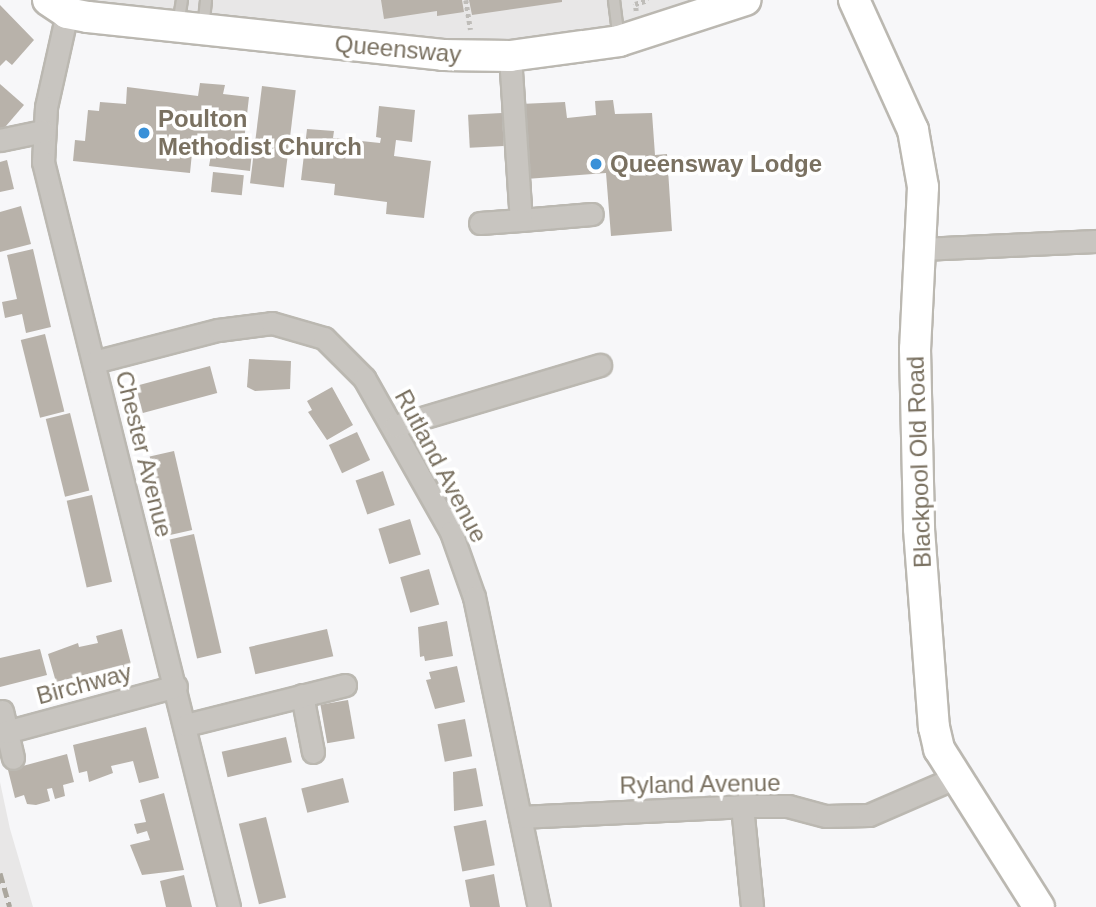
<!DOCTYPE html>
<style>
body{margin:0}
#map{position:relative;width:1096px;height:907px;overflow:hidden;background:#f7f7f9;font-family:Arial,sans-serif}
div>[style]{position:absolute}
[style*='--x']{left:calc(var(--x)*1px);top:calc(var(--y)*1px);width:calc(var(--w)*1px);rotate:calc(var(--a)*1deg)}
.built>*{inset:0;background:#e8e7e7}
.building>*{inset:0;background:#b8b2aa;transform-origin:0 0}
.path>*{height:4.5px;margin-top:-2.25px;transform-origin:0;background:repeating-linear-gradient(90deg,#bfbdb9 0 3.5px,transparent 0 7px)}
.roads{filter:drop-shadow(2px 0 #bbb8b1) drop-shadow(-2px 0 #bbb8b1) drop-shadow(0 2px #bbb8b1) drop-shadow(0 -2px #bbb8b1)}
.lane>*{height:10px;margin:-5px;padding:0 5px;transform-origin:5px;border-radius:5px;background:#c8c5c0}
.street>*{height:21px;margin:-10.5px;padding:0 10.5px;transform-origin:10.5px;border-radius:10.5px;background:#c8c5c0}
.secondary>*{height:30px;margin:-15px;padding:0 15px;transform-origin:15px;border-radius:15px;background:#fff}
.rail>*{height:5px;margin-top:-2.5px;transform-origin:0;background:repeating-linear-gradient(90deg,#aba79e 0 10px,transparent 0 15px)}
.dots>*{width:19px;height:19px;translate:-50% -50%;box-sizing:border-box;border:4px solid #fff;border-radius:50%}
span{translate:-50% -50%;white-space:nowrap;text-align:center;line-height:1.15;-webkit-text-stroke:7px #fff;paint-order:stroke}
.street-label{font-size:24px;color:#7a7161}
.poi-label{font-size:24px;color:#7a7161;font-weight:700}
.left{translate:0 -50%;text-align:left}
</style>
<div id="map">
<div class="built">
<div style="clip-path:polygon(48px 0,745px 0,558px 53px)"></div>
<div style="clip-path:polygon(0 782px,10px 829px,33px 907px,0 907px)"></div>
</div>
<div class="building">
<div style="clip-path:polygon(381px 0,462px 0,464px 12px,437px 16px,437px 11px,384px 19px)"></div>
<div style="clip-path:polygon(469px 0,562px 0,562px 2px,472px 15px)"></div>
<div style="clip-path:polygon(0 5px,34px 40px,12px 65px,6px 60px,0 66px)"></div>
<div style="clip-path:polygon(200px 83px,225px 85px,223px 94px,249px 97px,244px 141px,253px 141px,250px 171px,209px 166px,211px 155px,192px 153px,190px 173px,73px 161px,75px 140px,85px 141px,88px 110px,99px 111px,100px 102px,126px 104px,127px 87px,198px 96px)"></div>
<div style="clip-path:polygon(0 84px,24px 105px,0 133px)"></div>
<div style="left:262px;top:86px;width:34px;height:98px;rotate:7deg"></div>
<div style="clip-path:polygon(613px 100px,615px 114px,652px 113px,655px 155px,667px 154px,672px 231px,611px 236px,606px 173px,526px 179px,520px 104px,565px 102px,567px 118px,596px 115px,595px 101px)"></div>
<div style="clip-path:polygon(379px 106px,415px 110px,412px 142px,396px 140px,394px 156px,431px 161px,424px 218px,386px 214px,387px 202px,334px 195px,335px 184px,301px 180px,307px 129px,334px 131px,333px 138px,380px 143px,381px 138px,376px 137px)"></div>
<div style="left:502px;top:113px;width:33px;height:34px;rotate:87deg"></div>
<div style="clip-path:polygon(7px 160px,14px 189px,0 192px,0 162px)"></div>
<div style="left:213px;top:172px;width:31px;height:20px;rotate:6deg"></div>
<div style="clip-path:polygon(21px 206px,31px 244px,0 252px,0 212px)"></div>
<div style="clip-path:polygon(33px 249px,51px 327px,26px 333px,22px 314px,5px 318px,2px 302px,17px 299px,7px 255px)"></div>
<div style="left:45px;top:334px;width:80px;height:25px;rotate:76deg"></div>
<div style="clip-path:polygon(249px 359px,291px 361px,290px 389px,255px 391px,247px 387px)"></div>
<div style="left:210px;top:366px;width:28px;height:77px;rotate:75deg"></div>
<div style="clip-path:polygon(332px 387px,353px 425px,327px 440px,308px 412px,312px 410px,307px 401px)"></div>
<div style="left:70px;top:413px;width:80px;height:25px;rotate:76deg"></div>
<div style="left:357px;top:432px;width:31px;height:31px;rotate:65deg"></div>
<div style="left:174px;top:451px;width:81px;height:25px;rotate:77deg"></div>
<div style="left:383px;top:471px;width:36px;height:29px;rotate:71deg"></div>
<div style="left:92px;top:495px;width:89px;height:26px;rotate:77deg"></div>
<div style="left:410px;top:519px;width:37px;height:33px;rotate:73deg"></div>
<div style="left:194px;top:534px;width:122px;height:25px;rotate:77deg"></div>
<div style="left:429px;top:569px;width:37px;height:30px;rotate:74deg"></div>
<div style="clip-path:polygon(447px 621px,453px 656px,425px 661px,424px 656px,420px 657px,418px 627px)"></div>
<div style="clip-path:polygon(122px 629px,132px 668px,124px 670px,123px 665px,56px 682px,48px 654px,78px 643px,79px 647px,98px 643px,96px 636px)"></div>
<div style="left:327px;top:629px;width:28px;height:80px;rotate:77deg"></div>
<div style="clip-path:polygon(40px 649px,47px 675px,0 687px,0 658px)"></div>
<div style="clip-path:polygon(457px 666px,465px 702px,435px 709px,426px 680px,431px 679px,429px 672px)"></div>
<div style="left:348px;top:700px;width:39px;height:28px;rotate:80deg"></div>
<div style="left:465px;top:719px;width:38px;height:28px;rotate:79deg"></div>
<div style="clip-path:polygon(146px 727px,159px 778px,139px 783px,133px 761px,111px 766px,113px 773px,89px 782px,87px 771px,79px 773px,73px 745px)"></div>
<div style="left:286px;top:737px;width:26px;height:66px;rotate:77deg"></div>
<div style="clip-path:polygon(67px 754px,74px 782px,63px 785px,65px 796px,55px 799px,52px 788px,47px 789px,50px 801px,36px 805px,27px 804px,24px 795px,15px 798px,8px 770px)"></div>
<div style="clip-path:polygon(476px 768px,483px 806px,454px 811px,453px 772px)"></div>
<div style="left:343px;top:778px;width:25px;height:43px;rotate:76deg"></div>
<div style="clip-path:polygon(164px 793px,184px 870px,142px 875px,130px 845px,150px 840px,147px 831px,137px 834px,134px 824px,146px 822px,140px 800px)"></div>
<div style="left:266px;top:817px;width:83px;height:28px;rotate:76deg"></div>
<div style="left:486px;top:820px;width:46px;height:33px;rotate:79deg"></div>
<div style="clip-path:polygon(494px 874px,500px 907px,470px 907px,465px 880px)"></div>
<div style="clip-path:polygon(184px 875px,192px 907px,166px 907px,160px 881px)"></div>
</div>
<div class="path">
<div style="--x:466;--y:0;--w:30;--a:81"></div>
<div style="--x:636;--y:11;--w:7;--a:-98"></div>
<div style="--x:635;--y:4;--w:14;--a:-17"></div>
</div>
<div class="roads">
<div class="lane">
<div style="--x:614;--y:0;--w:39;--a:83"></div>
<div style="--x:178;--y:25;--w:25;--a:-81"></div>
<div style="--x:203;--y:29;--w:29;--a:-84"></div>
</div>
<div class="street">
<div style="--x:67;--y:13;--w:96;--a:102.6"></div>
<div style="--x:46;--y:107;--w:55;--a:93.1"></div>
<div style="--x:43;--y:162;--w:768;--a:75.98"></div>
<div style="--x:510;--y:56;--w:164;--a:86.2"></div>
<div style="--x:521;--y:220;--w:71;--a:-4.8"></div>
<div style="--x:0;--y:140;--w:44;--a:-11.8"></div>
<div style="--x:480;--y:223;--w:41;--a:-4.2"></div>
<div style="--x:921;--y:249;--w:175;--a:-2.6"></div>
<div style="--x:94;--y:362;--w:128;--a:-14.5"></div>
<div style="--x:218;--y:330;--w:54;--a:-7.4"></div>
<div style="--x:272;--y:323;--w:54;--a:16.1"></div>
<div style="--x:324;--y:338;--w:57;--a:45"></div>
<div style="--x:364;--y:378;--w:177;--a:60.5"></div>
<div style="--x:451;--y:532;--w:69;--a:70.5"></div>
<div style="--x:474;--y:597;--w:317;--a:78.2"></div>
<div style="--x:395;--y:426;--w:214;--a:-16.6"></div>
<div style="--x:302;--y:695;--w:58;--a:79.1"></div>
<div style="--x:2;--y:711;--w:48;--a:76.8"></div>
<div style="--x:186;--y:725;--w:164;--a:-14.1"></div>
<div style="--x:6;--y:732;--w:176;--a:-15.1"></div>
<div style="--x:742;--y:806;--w:101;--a:84.3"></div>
<div style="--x:520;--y:817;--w:222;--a:-2.8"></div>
<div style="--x:742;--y:806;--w:46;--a:0"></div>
<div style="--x:788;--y:806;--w:39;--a:15"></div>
<div style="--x:826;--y:816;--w:43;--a:-1.3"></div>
<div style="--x:869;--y:815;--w:96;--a:-23.4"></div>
</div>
<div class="secondary">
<div style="--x:48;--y:0;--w:23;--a:34"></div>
<div style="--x:67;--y:13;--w:21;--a:11"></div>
<div style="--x:88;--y:17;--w:357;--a:6.1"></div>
<div style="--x:443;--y:55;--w:67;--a:0.9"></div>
<div style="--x:510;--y:56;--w:110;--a:-7.8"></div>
<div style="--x:619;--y:41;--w:133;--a:-18"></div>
<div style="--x:854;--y:0;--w:143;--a:65.6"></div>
<div style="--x:913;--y:130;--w:58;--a:80"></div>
<div style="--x:923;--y:187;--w:162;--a:92.8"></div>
<div style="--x:915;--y:349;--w:180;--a:88.7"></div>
<div style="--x:919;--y:529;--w:199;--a:85.7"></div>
<div style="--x:934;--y:727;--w:23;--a:77"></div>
<div style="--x:939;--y:749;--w:187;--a:57.7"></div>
</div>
</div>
<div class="rail">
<div style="--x:0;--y:873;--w:35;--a:74"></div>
</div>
<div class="dots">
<div style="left:144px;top:133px;background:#3890d8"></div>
<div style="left:596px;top:164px;background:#3890d8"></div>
</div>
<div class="street-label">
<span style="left:398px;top:49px;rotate:5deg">Queensway</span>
<span style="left:144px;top:454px;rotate:76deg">Chester Avenue</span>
<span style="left:919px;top:462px;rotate:-92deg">Blackpool Old Road</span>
<span style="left:441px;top:466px;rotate:62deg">Rutland Avenue</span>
<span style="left:84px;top:684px;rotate:-15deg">Birchway</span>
<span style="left:700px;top:784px;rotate:-1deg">Ryland Avenue</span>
</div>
<div class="poi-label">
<span class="left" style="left:158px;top:133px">Poulton<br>Methodist Church</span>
<span class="left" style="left:610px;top:164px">Queensway Lodge</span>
</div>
</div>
